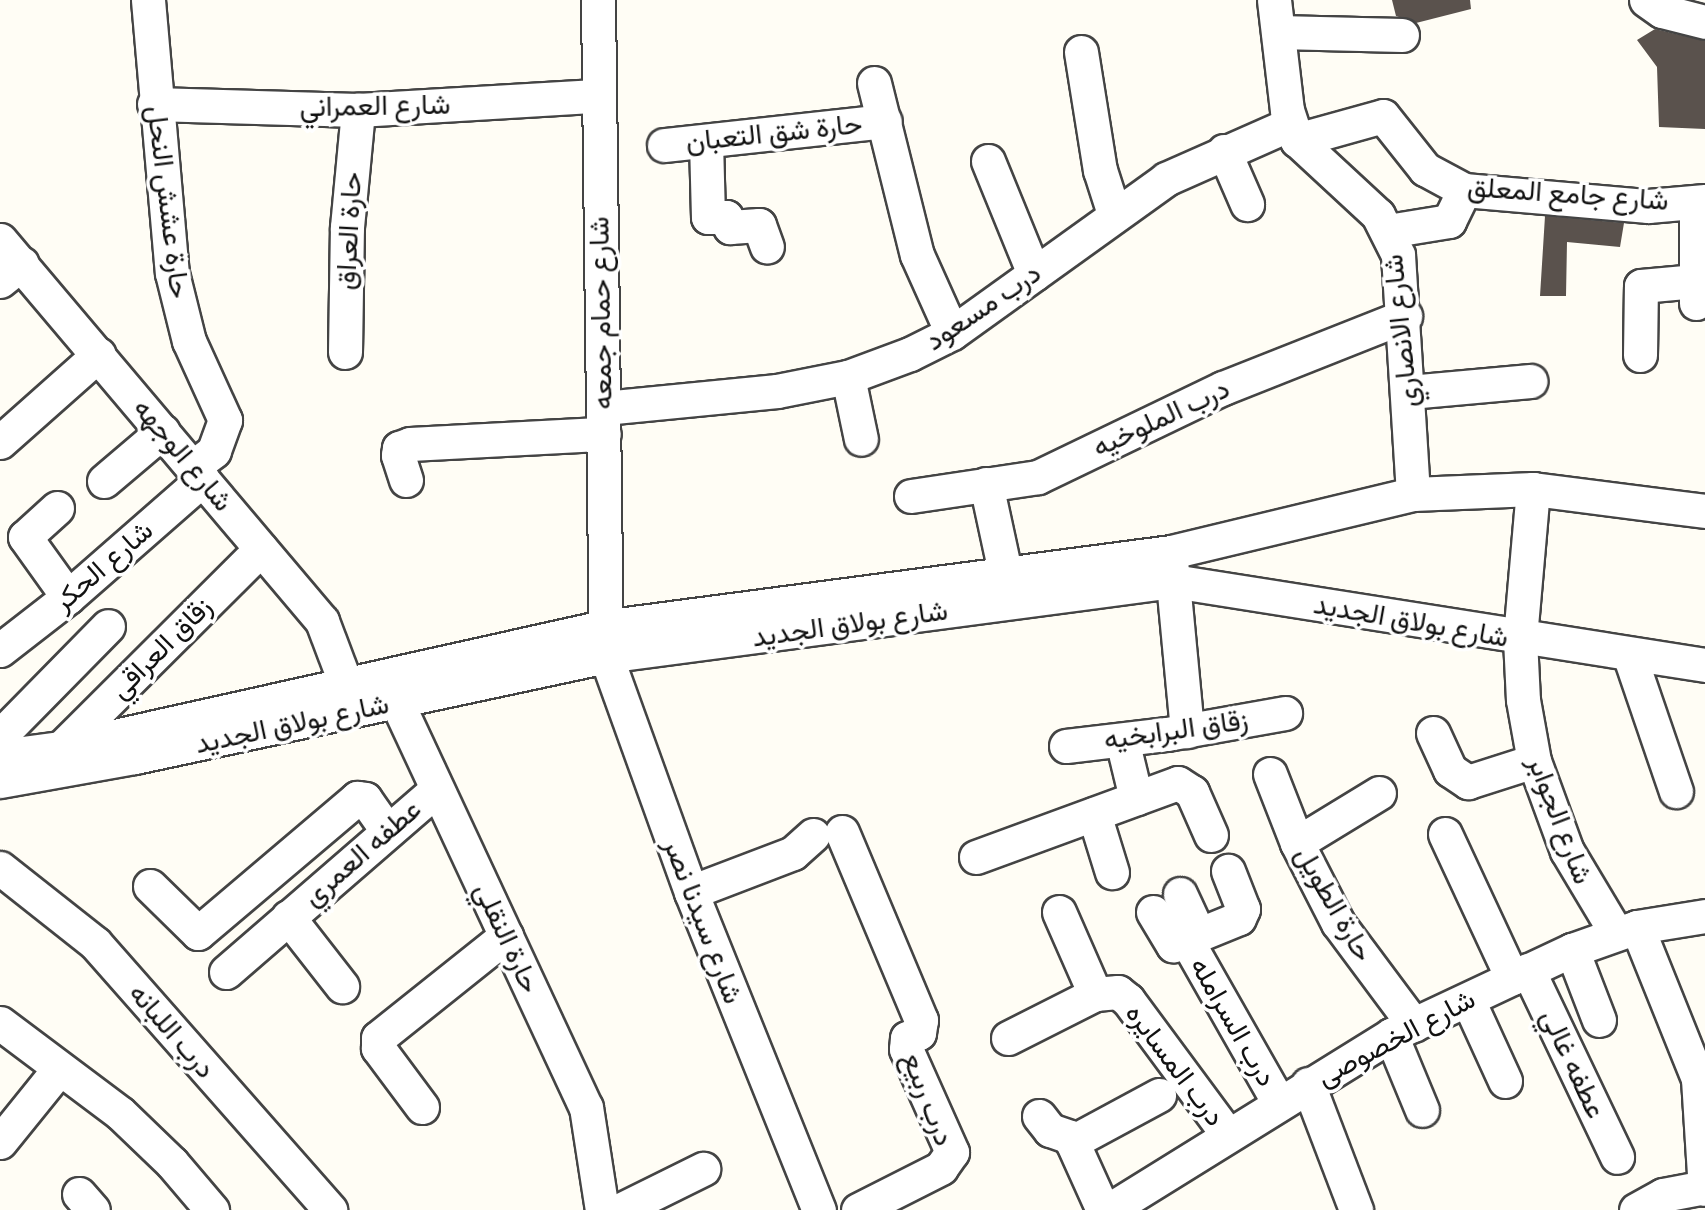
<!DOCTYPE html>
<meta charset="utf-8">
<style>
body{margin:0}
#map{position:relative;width:1705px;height:1210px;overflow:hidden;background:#fffdf5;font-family:"Zilla Slab",Vazirmatn,serif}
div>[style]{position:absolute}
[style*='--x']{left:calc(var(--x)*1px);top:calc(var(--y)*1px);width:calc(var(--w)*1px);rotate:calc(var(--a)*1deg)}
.building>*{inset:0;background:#5a524d}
.roads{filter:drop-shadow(2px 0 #444) drop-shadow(-2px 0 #444) drop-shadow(0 2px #444) drop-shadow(0 -2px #444)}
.minor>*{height:33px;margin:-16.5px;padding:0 16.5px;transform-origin:16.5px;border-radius:16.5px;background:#fff}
span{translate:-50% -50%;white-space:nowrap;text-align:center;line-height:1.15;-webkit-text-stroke:7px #fff;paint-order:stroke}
.street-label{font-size:28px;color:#111}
</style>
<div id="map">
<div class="building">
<div style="clip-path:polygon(1392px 0,1470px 0,1471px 9px,1416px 23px,1396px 16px)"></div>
<div style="clip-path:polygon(1655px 29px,1705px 41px,1705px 129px,1659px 127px,1657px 67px,1637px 40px)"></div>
<div style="clip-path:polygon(1545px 216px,1624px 223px,1620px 247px,1567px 242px,1566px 296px,1540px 296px)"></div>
</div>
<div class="roads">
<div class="minor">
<div style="--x:148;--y:0;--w:274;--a:85"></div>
<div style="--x:172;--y:273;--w:70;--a:76"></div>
<div style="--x:189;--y:341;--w:87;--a:65.5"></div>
<div style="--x:225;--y:420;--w:33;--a:110"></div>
<div style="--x:214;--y:451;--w:26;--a:143"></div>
<div style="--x:598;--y:0;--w:656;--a:89.3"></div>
<div style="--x:606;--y:656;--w:251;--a:70.2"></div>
<div style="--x:691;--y:892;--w:343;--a:68.1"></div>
<div style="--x:1274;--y:0;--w:111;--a:83.3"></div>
<div style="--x:1287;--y:110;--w:32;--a:72"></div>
<div style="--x:1297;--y:140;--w:110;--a:42.8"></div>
<div style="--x:1378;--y:215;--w:45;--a:63.4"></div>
<div style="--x:1398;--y:255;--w:239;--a:86.4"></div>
<div style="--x:1646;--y:0;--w:19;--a:35"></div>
<div style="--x:1662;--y:11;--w:44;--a:14.3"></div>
<div style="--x:1278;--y:32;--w:124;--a:1.4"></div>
<div style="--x:1081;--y:52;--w:120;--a:80.9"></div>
<div style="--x:1100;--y:170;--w:46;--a:72.3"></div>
<div style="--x:874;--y:83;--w:177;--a:76"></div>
<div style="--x:917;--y:255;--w:85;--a:65.8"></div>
<div style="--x:154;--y:104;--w:204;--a:1.7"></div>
<div style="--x:358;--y:110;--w:238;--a:-3.4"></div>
<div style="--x:1297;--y:140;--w:89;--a:-15.6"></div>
<div style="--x:1383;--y:116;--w:68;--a:51.6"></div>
<div style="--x:1425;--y:169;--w:44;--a:28.3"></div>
<div style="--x:1464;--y:190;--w:185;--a:5"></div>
<div style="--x:1648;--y:206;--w:57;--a:-5"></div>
<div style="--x:706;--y:141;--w:76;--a:88.5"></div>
<div style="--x:708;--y:217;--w:18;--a:0"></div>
<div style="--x:726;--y:217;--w:11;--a:68"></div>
<div style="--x:730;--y:227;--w:29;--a:-4"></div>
<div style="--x:759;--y:225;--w:23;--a:70"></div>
<div style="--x:664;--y:145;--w:222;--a:-6.2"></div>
<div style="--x:1224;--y:151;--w:58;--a:66.5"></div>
<div style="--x:988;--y:161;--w:122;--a:67.8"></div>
<div style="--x:1388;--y:231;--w:62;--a:-9.3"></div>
<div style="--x:1449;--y:221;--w:34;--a:-64"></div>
<div style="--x:0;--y:240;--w:499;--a:49.8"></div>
<div style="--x:322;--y:621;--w:65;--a:69.3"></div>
<div style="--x:0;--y:281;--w:28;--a:-39"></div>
<div style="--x:1696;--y:303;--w:101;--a:-90"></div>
<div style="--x:345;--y:352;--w:125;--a:-89.1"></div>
<div style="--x:347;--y:227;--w:118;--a:-84.6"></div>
<div style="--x:1640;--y:355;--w:69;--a:-89.2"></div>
<div style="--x:1641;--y:286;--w:55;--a:-5.2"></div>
<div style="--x:848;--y:377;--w:63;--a:78.2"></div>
<div style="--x:1409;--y:392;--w:122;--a:-5.2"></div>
<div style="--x:604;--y:408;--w:174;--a:-5.6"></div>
<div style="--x:777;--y:391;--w:72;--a:-11.2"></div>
<div style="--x:848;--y:377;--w:66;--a:-20.4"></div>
<div style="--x:910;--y:354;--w:47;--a:-26.6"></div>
<div style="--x:952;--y:333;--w:264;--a:-35.7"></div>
<div style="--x:1166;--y:179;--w:136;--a:-23.9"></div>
<div style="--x:0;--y:442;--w:132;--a:-41.6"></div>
<div style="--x:406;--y:480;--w:26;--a:-108"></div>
<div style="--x:398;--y:455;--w:7;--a:-82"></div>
<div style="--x:399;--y:448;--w:12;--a:-20"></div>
<div style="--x:410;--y:444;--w:194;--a:-3"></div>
<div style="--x:104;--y:481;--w:77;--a:-40.3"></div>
<div style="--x:986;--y:484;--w:90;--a:77.8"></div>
<div style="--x:1533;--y:489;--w:151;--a:95"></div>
<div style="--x:1520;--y:639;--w:61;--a:87.2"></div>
<div style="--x:1523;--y:700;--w:62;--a:79.8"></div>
<div style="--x:1534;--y:761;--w:96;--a:69.9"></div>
<div style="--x:1567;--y:851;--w:96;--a:59.1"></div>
<div style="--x:911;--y:496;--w:128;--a:-8.5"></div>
<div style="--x:1038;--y:477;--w:205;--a:-25.7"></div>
<div style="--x:1223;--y:388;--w:196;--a:-21.6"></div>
<div style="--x:57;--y:508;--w:43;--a:137.8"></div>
<div style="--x:25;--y:537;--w:74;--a:54.4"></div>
<div style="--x:1171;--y:561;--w:171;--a:84.6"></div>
<div style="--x:0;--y:650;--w:86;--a:-37.9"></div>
<div style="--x:68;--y:597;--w:179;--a:-41.2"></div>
<div style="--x:1629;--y:654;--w:145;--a:71.1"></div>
<div style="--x:387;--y:681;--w:470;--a:65"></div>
<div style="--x:586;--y:1107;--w:104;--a:81.2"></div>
<div style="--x:1433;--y:733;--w:41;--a:65.3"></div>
<div style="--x:1450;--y:770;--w:22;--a:34"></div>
<div style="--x:1468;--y:782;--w:69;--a:-17.7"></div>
<div style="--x:0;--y:736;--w:154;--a:-45.5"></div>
<div style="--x:1122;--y:740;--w:60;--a:76.4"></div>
<div style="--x:1066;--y:746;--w:102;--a:-6.8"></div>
<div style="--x:1167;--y:734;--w:120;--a:-10.1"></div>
<div style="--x:61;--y:748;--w:282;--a:-44.9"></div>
<div style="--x:0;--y:756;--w:62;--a:-7.5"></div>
<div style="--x:61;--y:748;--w:555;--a:-12.58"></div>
<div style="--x:603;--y:627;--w:573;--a:-7.52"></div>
<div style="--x:1171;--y:552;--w:249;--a:-13.5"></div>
<div style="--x:1413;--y:494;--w:120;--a:-2.4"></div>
<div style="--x:1533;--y:489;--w:173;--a:7.3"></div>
<div style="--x:1270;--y:774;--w:74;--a:68.6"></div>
<div style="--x:1297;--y:843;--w:90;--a:62.9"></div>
<div style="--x:1338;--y:923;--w:127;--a:53.3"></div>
<div style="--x:0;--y:781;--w:137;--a:-10.1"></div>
<div style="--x:135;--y:757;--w:482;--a:-12.1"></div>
<div style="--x:606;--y:656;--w:572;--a:-7.54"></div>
<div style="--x:1173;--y:581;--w:539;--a:8.97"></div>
<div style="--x:1094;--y:814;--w:61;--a:72.8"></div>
<div style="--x:842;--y:832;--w:204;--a:67.2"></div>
<div style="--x:921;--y:1020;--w:13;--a:99"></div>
<div style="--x:919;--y:1033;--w:13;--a:157"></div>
<div style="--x:907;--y:1038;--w:11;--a:95"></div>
<div style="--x:906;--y:1049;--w:113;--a:65.9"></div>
<div style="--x:952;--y:1152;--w:19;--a:125"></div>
<div style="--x:941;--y:1168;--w:93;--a:153.2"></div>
<div style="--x:1445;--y:834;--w:159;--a:65"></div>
<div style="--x:1297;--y:843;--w:96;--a:-31.4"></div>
<div style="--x:976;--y:857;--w:215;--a:-20.1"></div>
<div style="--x:1178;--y:783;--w:17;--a:33"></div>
<div style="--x:1192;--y:792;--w:47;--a:66.2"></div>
<div style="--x:0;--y:868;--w:121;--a:38.3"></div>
<div style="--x:95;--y:943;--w:356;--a:48.6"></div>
<div style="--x:150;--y:886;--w:67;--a:44.4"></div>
<div style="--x:198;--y:933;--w:209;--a:-40.3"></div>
<div style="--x:357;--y:798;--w:8;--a:7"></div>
<div style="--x:365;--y:799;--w:38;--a:55"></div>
<div style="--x:691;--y:892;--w:109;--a:-20.9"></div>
<div style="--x:793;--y:853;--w:27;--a:-42"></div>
<div style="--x:1180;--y:894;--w:45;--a:65.1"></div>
<div style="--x:1059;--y:912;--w:90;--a:66.3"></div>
<div style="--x:1153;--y:912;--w:39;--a:59"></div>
<div style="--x:1173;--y:945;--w:71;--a:-22.2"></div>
<div style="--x:1239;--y:918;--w:10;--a:-66"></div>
<div style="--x:1243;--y:909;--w:41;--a:-111.5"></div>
<div style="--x:288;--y:917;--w:88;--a:52"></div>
<div style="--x:1637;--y:927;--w:164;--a:68.1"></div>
<div style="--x:1698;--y:1079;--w:110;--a:86.4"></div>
<div style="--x:1187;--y:941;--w:186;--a:60.4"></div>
<div style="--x:1572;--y:950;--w:75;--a:68.9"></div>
<div style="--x:1528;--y:970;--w:207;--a:64.5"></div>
<div style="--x:226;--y:972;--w:279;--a:-40.9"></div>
<div style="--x:1468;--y:1000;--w:89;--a:65.4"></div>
<div style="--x:0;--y:1023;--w:150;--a:36.9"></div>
<div style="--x:120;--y:1113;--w:72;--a:43.9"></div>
<div style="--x:172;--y:1163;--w:62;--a:49.6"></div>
<div style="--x:1391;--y:1035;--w:81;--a:67.5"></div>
<div style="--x:1008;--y:1038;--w:97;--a:-26.8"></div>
<div style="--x:1095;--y:994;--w:23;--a:-5"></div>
<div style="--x:1118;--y:992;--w:13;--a:39"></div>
<div style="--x:1128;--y:1000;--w:168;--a:53.5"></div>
<div style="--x:1308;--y:1084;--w:135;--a:69.1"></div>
<div style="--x:422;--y:1107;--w:74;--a:-126.7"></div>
<div style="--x:378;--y:1048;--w:10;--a:-90"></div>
<div style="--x:378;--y:1038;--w:164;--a:-38.6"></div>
<div style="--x:1039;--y:1116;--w:18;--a:52"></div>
<div style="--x:1050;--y:1130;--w:21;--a:19"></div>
<div style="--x:1070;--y:1137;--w:80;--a:65.7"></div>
<div style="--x:0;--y:1142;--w:94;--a:-51.1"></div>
<div style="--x:1072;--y:1142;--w:99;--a:-28.4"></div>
<div style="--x:79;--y:1194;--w:21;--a:49"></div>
<div style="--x:620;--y:1210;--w:93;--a:-26.3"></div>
<div style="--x:1109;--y:1210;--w:332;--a:-31.8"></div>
<div style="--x:1391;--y:1035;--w:200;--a:-25.2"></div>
<div style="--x:1572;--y:950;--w:69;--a:-19.5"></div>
<div style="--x:1637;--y:927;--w:69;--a:-9.2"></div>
<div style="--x:1636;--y:1210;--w:31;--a:-29"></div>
<div style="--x:1663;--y:1195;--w:43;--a:-10.8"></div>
</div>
</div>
<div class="street-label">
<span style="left:375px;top:106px;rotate:-1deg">شارع العمراني</span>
<span style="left:774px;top:133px;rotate:-6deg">حارة شق التعبان</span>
<span style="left:1568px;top:194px;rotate:4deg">شارع جامع المعلق</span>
<span style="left:168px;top:202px;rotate:83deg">حارة عشش النحل</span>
<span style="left:349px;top:231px;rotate:-87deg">حارة العراق</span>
<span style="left:983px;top:307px;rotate:-34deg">درب مسعود</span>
<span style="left:601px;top:313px;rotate:-91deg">شارع حمام جمعه</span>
<span style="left:1401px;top:331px;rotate:-96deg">شارع الانصاري</span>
<span style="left:1161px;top:418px;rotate:-25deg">درب الملوخيه</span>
<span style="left:183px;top:455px;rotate:50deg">شارع الوجهه</span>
<span style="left:103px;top:566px;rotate:-41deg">شارع الحكر</span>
<span style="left:1411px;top:621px;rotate:10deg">شارع بولاق الجديد</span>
<span style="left:850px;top:624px;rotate:-8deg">شارع بولاق الجديد</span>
<span style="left:161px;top:648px;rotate:-45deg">زقاق العراقي</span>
<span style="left:292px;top:724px;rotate:-12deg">شارع بولاق الجديد</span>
<span style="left:1176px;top:730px;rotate:-8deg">زقاق البرابخيه</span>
<span style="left:1560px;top:820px;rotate:69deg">شارع الجوابر</span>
<span style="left:362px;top:853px;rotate:-41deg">عطفه العمري</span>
<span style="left:1334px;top:904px;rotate:60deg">حارة الطويل</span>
<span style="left:703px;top:921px;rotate:69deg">شارع سيدنا نصر</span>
<span style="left:507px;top:938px;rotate:65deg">حارة النقلي</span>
<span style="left:1233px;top:1022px;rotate:60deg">درب السرامله</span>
<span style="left:172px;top:1031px;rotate:49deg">درب اللبانه</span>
<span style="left:1396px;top:1038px;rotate:-28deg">شارع الخصوصى</span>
<span style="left:1573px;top:1064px;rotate:65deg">عطفه غالي</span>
<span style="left:1175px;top:1065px;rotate:53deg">درب المسايره</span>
<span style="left:928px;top:1099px;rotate:69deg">درب ربيع</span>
</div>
</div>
